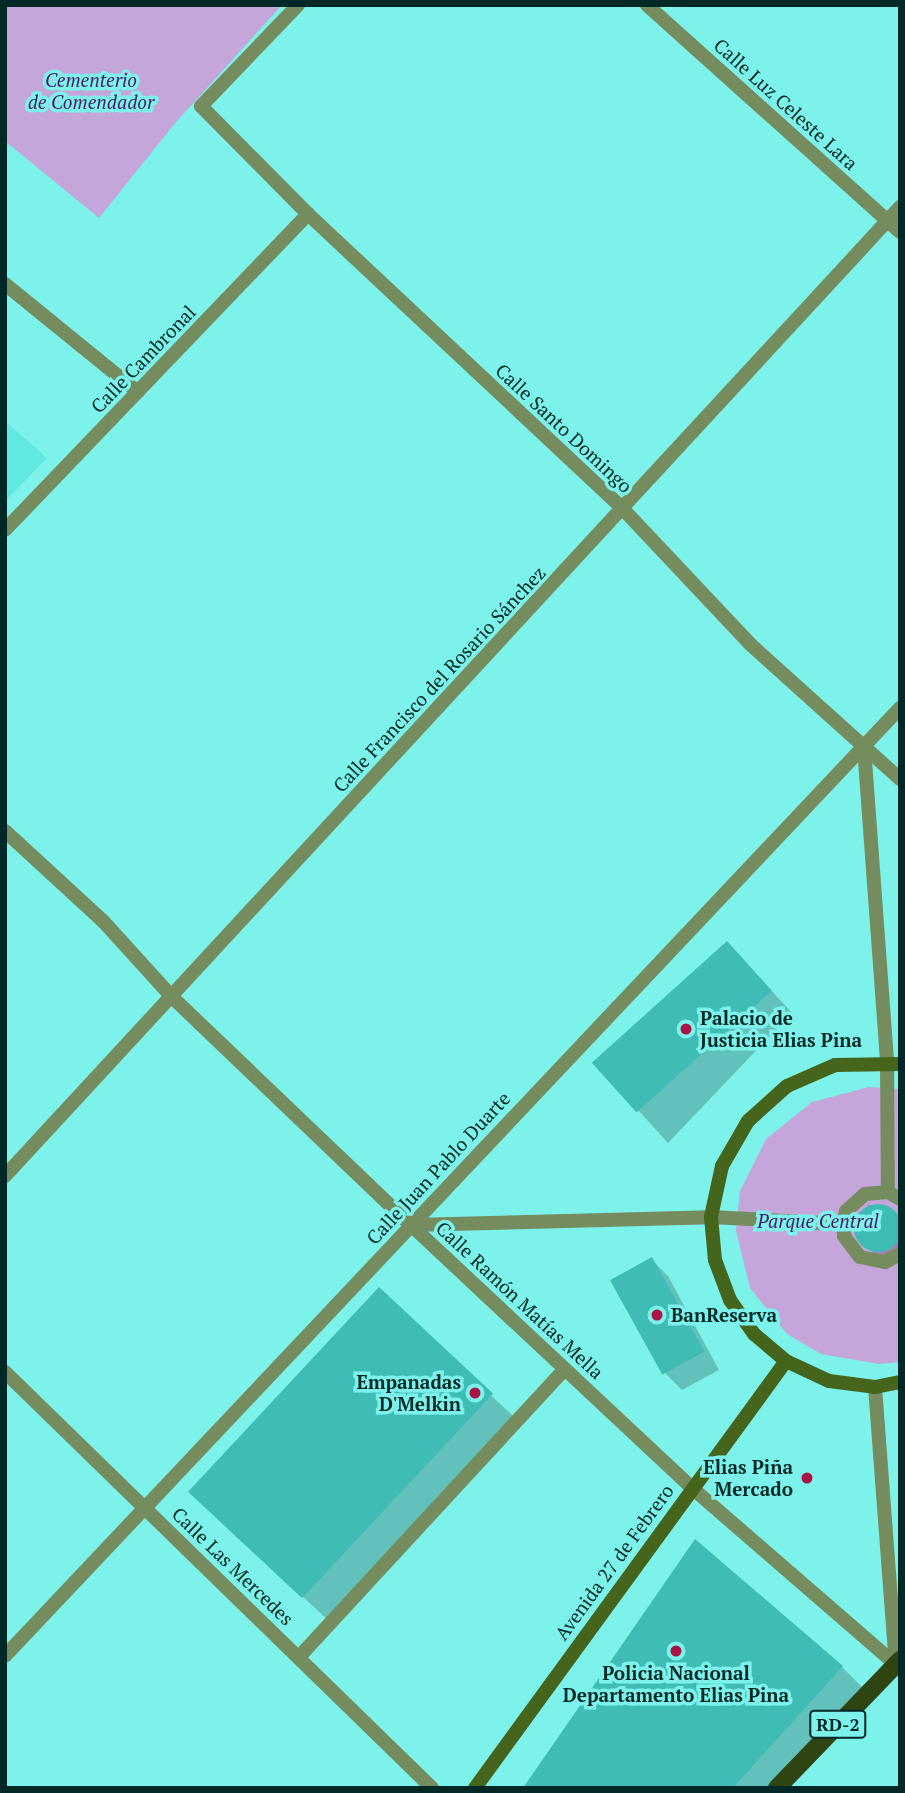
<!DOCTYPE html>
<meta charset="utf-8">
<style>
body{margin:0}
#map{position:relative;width:905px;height:1793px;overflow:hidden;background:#7cf2eb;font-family:"PT Serif",serif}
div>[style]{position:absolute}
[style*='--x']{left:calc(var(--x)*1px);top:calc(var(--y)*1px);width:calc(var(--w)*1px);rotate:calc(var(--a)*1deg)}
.built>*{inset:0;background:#61e8e1}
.green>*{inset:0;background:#c4a6da}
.shadow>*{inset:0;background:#0003}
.building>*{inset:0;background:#40bcb7;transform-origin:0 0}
.round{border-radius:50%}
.street>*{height:14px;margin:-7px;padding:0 7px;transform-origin:7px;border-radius:7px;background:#748c5e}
.secondary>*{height:14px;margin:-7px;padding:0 7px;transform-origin:7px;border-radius:7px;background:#44651b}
.primary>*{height:18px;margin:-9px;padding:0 9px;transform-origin:9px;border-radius:9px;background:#2e4512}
.dots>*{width:19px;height:19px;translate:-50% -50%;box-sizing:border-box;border:4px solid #7cf2eb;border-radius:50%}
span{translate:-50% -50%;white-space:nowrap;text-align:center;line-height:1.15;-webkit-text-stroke:7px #7cf2eb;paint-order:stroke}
.shield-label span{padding:2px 5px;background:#7cf2eb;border:2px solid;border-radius:5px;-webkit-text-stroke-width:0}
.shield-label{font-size:18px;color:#002826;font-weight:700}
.park-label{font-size:19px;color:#4b1a67;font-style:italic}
.street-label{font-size:19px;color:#002826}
.poi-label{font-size:19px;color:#002826;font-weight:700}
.left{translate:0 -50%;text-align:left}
.right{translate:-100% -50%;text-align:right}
.frame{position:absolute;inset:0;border:7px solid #002826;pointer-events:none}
</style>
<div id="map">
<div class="built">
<div style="clip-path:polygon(5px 421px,47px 458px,5px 501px)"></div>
</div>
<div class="green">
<div style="clip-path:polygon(5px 5px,282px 5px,176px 122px,99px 218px,5px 141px)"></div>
<div style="clip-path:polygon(869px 1087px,900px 1089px,900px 1362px,879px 1364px,821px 1354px,787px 1334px,750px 1288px,736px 1231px,740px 1191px,766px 1139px,812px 1102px)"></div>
</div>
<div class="shadow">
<div style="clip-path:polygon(748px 965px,792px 1013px,668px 1143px,600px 1068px)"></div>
<div style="clip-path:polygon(868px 1205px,886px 1206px,900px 1216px,900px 1262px,883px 1262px,856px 1236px,857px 1222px)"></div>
<div style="clip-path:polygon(651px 1259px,668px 1276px,719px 1370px,682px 1390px,665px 1373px,612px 1279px)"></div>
<div style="clip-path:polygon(379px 1289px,514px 1417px,329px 1621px,213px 1514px)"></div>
<div style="clip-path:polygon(842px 1667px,863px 1688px,774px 1788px,525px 1788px)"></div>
</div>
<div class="building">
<div style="left:727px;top:941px;width:67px;height:182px;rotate:48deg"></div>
<div class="round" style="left:854px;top:1204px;width:48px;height:48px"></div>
<div style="left:652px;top:1257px;width:108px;height:48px;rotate:61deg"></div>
<div style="left:379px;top:1287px;width:156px;height:280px;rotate:43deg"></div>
<div style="clip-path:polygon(695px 1539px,843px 1666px,733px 1788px,523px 1788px)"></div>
</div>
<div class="street">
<div style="--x:298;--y:5;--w:140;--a:133.8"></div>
<div style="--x:201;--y:106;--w:152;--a:45.3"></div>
<div style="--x:308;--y:214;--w:430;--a:43.1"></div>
<div style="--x:622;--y:508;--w:187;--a:46.7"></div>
<div style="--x:750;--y:644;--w:202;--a:42"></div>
<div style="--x:647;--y:5;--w:340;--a:41.9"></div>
<div style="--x:5;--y:284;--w:171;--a:39.1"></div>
<div style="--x:5;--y:530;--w:438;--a:-46.2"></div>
<div style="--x:864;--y:747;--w:315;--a:85.8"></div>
<div style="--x:887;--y:1061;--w:131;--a:89.6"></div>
<div style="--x:5;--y:831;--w:133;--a:42.6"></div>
<div style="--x:103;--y:921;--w:101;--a:47.8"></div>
<div style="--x:171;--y:996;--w:332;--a:43.7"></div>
<div style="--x:411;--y:1225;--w:383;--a:43.1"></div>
<div style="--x:691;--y:1487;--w:276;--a:40.9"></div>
<div style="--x:5;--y:1176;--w:1319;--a:-47.27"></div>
<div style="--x:900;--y:1199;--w:14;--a:-150"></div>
<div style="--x:888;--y:1192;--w:23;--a:175"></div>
<div style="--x:865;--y:1194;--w:25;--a:138"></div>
<div style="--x:846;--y:1211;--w:13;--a:103"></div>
<div style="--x:843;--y:1224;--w:12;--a:85"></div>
<div style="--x:844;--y:1236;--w:26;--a:53"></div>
<div style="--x:860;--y:1257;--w:25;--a:11"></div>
<div style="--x:885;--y:1262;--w:17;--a:-28"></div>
<div style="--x:411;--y:1225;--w:300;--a:-1.5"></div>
<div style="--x:711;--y:1217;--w:132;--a:3"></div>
<div style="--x:5;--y:1372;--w:596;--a:44.25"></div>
<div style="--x:875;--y:1387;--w:278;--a:85.7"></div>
<div style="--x:5;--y:1656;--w:1304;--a:-46.65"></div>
<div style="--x:299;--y:1657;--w:392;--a:-47.3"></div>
</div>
<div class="secondary">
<div style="--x:900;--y:1064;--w:65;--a:179.1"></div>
<div style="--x:835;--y:1065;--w:52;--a:156.4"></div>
<div style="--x:787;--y:1086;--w:52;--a:138.1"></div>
<div style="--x:748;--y:1121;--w:52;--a:120"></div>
<div style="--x:722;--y:1166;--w:52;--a:102.2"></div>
<div style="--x:711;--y:1217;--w:43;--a:84.7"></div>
<div style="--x:715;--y:1260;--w:43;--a:69.4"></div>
<div style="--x:730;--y:1300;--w:42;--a:54.8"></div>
<div style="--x:754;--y:1334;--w:42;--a:40.2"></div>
<div style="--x:786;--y:1361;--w:47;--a:24.9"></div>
<div style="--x:829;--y:1381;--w:46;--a:7.4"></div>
<div style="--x:875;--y:1387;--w:25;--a:-11"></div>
<div style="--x:475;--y:1788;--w:528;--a:-53.93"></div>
</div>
<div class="primary">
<div style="--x:777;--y:1788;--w:178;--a:-46.1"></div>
</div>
<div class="dots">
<div style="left:686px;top:1029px;background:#a91444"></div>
<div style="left:657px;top:1315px;background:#a91444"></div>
<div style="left:475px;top:1393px;background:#a91444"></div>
<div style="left:807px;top:1478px;background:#a91444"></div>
<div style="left:676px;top:1651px;background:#a91444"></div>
</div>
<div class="shield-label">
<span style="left:838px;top:1724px">RD-2</span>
</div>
<div class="park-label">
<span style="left:91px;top:91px">Cementerio<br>de Comendador</span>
<span style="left:818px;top:1221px">Parque Central</span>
</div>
<div class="street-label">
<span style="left:786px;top:104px;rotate:42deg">Calle Luz Celeste Lara</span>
<span style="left:143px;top:359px;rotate:-46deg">Calle Cambronal</span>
<span style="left:564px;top:428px;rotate:43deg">Calle Santo Domingo</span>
<span style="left:439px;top:679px;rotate:-47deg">Calle Francisco del Rosario Sánchez</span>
<span style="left:438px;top:1168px;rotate:-47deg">Calle Juan Pablo Duarte</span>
<span style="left:520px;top:1300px;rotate:43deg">Calle Ramón Matías Mella</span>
<span style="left:614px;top:1562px;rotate:-54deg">Avenida 27 de Febrero</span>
<span style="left:233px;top:1566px;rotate:44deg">Calle Las Mercedes</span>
</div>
<div class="poi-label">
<span class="left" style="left:700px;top:1029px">Palacio de<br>Justicia Elias Pina</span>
<span class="left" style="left:671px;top:1315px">BanReserva</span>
<span class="right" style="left:461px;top:1393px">Empanadas<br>D'Melkin</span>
<span class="right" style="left:793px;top:1478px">Elias Piña<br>Mercado</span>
<span style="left:676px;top:1684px">Policia Nacional<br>Departamento Elias Pina</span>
</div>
<div class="frame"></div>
</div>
